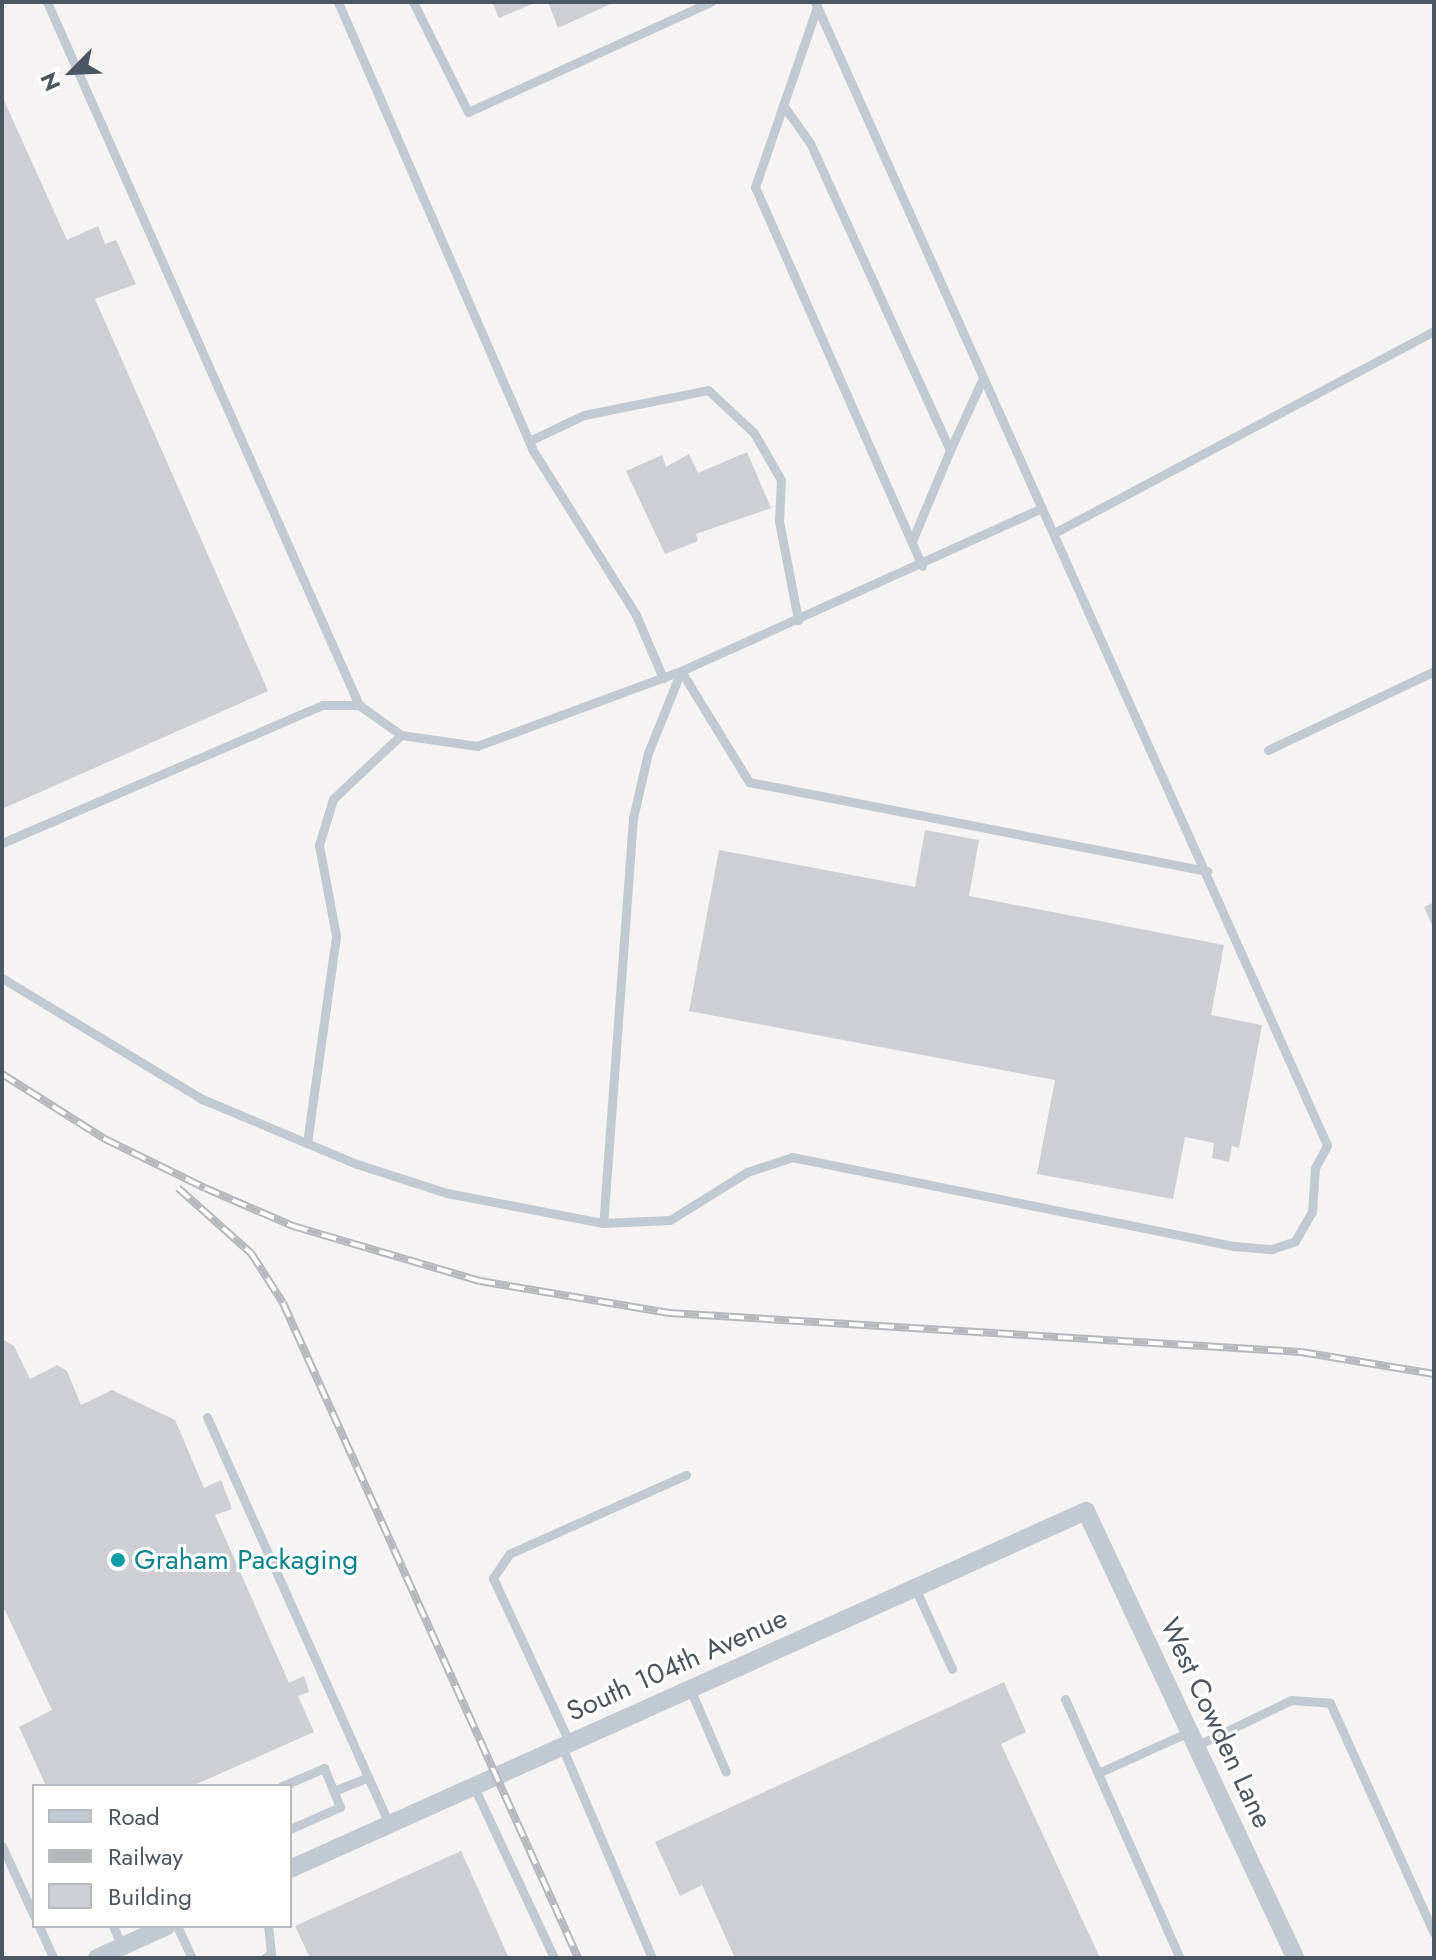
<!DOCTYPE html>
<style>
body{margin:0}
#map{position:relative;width:1436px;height:1960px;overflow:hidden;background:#f5f3f3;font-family:Jost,sans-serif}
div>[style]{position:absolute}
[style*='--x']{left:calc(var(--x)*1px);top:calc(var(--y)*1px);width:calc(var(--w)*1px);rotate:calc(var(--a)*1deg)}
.building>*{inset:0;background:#cdcfd5}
.lane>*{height:9px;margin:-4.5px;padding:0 4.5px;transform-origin:4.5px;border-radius:4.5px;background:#c1cad2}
.street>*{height:18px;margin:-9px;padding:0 9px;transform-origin:9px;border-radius:9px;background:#c1cad2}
.rail>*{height:8px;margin-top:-4px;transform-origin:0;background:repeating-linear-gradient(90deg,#fff 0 15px,#b5b8bd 0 30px);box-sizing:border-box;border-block:2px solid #b5b8bd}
.dots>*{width:22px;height:22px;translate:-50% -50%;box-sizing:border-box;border:4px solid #fff;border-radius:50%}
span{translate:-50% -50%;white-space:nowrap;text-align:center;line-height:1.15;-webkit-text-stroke:6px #fff;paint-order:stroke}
.culture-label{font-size:28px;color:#0d838f}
.left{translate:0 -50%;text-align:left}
.street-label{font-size:28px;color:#4a5661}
.frame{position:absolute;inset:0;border:4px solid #4a5661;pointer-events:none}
.legend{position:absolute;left:32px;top:1784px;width:260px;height:144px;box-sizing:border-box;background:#fff;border:2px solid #b7bbc0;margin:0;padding:10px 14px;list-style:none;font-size:24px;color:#4a5661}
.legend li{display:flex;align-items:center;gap:16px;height:40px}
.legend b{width:40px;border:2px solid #b7bbc0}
.north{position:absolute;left:32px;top:32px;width:80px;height:80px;-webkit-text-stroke:6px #fff;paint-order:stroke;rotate:246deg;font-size:22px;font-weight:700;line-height:32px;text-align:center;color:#4a5661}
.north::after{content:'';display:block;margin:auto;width:28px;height:36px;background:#4a5661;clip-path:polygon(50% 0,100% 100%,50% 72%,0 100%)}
</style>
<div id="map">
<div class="building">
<div style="clip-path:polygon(492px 2px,537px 2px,499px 18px)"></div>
<div style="clip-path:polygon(548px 2px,615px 2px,558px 28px)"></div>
<div style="clip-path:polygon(2px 96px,67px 240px,98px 226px,105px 244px,116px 240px,136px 284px,95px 299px,268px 691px,2px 809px)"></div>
<div style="clip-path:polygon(747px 452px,771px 508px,696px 534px,698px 541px,665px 554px,626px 471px,662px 455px,666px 467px,689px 454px,698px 473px)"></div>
<div style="clip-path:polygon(925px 830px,979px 840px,969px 896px,1224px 945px,1211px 1015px,1262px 1025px,1239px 1148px,1232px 1146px,1229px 1162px,1212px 1158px,1214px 1143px,1185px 1137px,1173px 1199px,1037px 1174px,1055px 1080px,689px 1011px,719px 850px,915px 887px)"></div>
<div style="clip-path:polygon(1434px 902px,1434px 930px,1424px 907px)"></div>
<div style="clip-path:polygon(2px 1339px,14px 1346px,30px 1379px,57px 1365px,67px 1371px,81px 1405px,112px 1390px,175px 1420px,204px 1488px,221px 1480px,232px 1509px,215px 1515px,289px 1683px,304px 1676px,309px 1692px,298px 1696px,314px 1732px,192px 1786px,46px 1786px,19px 1727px,52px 1710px,2px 1604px)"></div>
<div style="clip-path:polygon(1004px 1682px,1026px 1732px,1001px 1744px,1100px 1958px,735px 1958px,702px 1885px,680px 1896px,655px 1842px)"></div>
<div style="clip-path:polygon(461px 1851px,509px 1958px,310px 1958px,295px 1926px)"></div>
</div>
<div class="lane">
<div style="--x:47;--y:2;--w:769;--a:66.07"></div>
<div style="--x:338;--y:2;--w:487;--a:66.5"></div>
<div style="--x:532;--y:449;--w:196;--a:57.9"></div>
<div style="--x:636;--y:615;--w:69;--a:66.8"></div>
<div style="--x:413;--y:2;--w:123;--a:63.4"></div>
<div style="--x:468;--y:112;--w:267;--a:-24.4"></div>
<div style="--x:817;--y:7;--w:190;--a:109"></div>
<div style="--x:755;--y:187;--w:414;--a:66.2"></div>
<div style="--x:783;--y:105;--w:47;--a:54.6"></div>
<div style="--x:810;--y:143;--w:337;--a:65.5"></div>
<div style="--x:950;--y:450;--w:79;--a:-65.4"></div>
<div style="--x:529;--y:441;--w:61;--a:-25.3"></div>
<div style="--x:584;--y:415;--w:126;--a:-11.4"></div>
<div style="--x:708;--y:390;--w:63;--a:43.1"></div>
<div style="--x:754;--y:433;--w:54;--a:60.1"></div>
<div style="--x:781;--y:480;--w:41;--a:92.8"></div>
<div style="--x:779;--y:521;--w:101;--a:79.1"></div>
<div style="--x:1042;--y:508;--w:396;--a:155.7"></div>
<div style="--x:681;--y:671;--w:130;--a:58.5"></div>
<div style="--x:749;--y:782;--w:467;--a:11"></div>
<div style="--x:1054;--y:533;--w:430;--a:-28"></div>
<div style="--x:912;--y:541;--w:99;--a:-67.3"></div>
<div style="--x:681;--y:671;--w:88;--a:111.9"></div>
<div style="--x:648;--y:753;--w:67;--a:103"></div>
<div style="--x:633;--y:818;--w:406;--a:94.2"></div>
<div style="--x:603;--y:1223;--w:67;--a:-2.6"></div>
<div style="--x:670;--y:1220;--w:91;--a:-31.9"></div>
<div style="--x:747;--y:1172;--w:47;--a:-18.4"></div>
<div style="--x:792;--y:1157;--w:451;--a:11.4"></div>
<div style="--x:1234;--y:1246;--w:38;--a:5"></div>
<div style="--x:1272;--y:1249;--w:24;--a:-19"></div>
<div style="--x:1295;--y:1241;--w:34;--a:-60"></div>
<div style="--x:1312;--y:1212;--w:44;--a:-86.1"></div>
<div style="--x:1315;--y:1168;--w:26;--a:-62"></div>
<div style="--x:1327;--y:1145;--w:1252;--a:-114.13"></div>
<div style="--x:1268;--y:750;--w:184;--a:-25.4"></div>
<div style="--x:2;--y:843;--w:349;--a:-23.3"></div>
<div style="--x:323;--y:705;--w:36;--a:0"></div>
<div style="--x:359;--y:705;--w:52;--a:35.5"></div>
<div style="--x:401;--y:735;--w:77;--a:8.2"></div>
<div style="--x:477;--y:746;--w:217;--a:-20.2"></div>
<div style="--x:2;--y:978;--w:234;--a:31.2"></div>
<div style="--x:202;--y:1099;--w:168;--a:22.8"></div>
<div style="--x:357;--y:1164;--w:95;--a:17.9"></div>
<div style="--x:447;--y:1193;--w:159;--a:10.9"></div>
<div style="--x:307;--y:1143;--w:209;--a:-82"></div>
<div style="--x:336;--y:936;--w:93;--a:-100.6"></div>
<div style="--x:319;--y:845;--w:48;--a:-73.1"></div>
<div style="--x:333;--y:799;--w:93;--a:-43.3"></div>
<div style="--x:207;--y:1417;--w:445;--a:65.9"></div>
<div style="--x:915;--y:1588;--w:89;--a:65.4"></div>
<div style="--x:690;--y:1689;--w:90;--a:66.6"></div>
<div style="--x:1065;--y:1699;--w:283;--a:66.1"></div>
<div style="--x:570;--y:1744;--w:183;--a:-114.9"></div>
<div style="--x:493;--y:1578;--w:29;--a:-56"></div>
<div style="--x:509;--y:1554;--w:194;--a:-24.1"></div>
<div style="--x:1196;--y:1746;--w:106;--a:-25.8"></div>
<div style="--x:1291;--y:1700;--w:39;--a:4"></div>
<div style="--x:1330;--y:1703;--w:252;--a:65.7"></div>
<div style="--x:562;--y:1747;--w:229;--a:66.9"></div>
<div style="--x:1098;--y:1773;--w:100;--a:-24.3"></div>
<div style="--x:282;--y:1786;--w:46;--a:-23.2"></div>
<div style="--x:324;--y:1768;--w:42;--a:67.7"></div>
<div style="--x:340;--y:1807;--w:55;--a:156.3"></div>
<div style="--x:474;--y:1787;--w:189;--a:64.9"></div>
<div style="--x:334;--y:1791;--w:37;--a:-22"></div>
<div style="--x:2;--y:1846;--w:77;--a:65.4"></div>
<div style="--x:39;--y:1926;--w:35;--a:66"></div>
<div style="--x:113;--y:1926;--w:22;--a:66"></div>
<div style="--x:177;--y:1926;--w:35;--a:65"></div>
<div style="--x:265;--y:1958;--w:8;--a:-40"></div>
<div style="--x:271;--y:1953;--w:27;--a:-96"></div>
</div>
<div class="street">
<div style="--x:290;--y:1869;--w:873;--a:-24.22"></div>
<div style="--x:1086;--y:1511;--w:493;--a:64.9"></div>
<div style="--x:97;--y:1958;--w:77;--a:-24.6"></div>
</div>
<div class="rail">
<div style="--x:2;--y:1074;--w:122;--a:32.3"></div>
<div style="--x:105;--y:1139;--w:111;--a:26.1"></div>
<div style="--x:205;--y:1188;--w:96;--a:23.4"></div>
<div style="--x:293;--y:1226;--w:195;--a:16.4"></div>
<div style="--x:480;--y:1281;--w:192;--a:9.6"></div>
<div style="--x:669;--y:1313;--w:633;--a:3.53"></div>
<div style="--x:1301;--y:1352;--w:135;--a:9.4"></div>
<div style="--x:178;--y:1188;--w:98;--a:41.7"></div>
<div style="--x:251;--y:1253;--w:59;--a:57.4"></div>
<div style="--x:283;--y:1303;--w:718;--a:65.75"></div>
</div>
<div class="dots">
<div style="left:118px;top:1560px;background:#0f9aa8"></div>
</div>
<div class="culture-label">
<span class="left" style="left:134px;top:1560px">Graham Packaging</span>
</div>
<div class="street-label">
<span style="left:677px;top:1665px;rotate:-24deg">South 104th Avenue</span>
<span style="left:1216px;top:1723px;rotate:65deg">West Cowden Lane</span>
</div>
<div class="frame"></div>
<ul class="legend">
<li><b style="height:10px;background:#c1cad2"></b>Road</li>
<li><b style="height:10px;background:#b5b8bd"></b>Railway</li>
<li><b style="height:22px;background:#cdcfd5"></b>Building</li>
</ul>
<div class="north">N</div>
</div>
